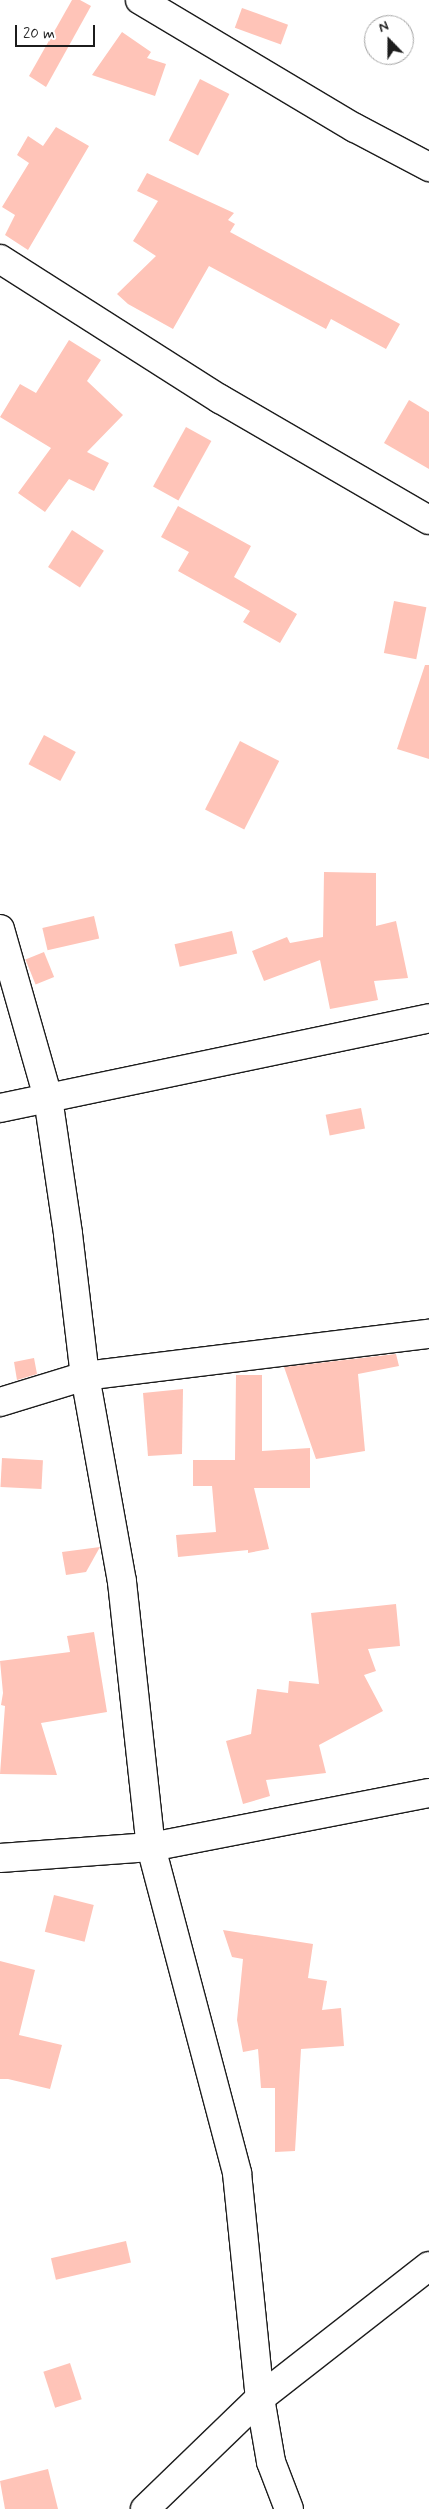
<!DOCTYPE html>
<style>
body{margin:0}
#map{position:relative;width:429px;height:2509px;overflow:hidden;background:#fff;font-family:Mynerve,sans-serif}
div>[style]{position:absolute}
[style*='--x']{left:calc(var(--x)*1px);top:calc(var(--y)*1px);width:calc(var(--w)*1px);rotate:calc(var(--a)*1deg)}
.building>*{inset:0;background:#ffc4b8;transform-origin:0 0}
.roads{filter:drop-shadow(1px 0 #1c1c1c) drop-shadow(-1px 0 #1c1c1c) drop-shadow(0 1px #1c1c1c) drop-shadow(0 -1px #1c1c1c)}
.minor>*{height:28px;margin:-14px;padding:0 14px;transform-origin:14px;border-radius:14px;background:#fff}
.major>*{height:28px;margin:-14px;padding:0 14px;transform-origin:14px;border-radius:14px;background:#fff}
span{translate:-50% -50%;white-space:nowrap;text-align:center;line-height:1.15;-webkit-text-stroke:4px #fff;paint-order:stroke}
.north{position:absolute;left:364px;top:15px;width:50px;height:50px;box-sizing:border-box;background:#fff;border:1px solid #a4a4a4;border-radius:50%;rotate:338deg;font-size:14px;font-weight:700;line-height:20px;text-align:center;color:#1c1c1c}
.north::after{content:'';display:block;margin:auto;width:18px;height:22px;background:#1c1c1c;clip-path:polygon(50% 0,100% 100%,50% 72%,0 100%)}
.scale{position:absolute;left:15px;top:25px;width:80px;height:22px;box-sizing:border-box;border:2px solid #1c1c1c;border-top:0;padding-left:6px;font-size:15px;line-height:18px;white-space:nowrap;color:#1c1c1c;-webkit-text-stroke:4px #fff;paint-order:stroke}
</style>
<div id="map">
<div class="building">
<div style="clip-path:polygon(72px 0,80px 0,91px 6px,46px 87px,29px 76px)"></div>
<div style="left:242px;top:8px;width:49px;height:21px;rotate:20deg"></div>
<div style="clip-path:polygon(122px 32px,151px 52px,147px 58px,166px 64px,155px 96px,92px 75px)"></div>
<div style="left:200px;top:79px;width:33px;height:69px;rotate:27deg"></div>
<div style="clip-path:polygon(56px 127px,89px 146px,28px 250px,5px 235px,15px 215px,2px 207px,29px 163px,17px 155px,28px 136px,43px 146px)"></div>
<div style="clip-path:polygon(147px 173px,234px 213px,228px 220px,235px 224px,230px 232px,400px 324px,386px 349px,331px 319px,326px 329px,209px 266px,173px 329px,128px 304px,117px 294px,156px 256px,133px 241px,158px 201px,137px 191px)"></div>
<div style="clip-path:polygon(69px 340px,101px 360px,87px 381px,123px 415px,87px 452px,109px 463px,94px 491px,69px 479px,45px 512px,18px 493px,51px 448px,0 417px,20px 384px,36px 393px)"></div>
<div style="clip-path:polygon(409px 400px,429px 412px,429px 469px,384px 443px)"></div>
<div style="left:186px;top:427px;width:29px;height:68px;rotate:29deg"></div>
<div style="clip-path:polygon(178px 506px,251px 546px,234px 577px,297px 614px,280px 643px,243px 622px,250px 611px,178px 571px,189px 552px,161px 537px)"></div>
<div style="left:72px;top:530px;width:38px;height:44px;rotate:33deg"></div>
<div style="left:394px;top:601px;width:33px;height:53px;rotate:11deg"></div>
<div style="clip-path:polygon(425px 665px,429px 665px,429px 759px,397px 749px)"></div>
<div style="left:44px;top:735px;width:36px;height:33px;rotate:28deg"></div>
<div style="left:240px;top:741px;width:44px;height:77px;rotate:27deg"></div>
<div style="clip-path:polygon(324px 872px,376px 873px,376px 926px,396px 921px,408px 978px,374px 981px,378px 1000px,330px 1009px,320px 960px,264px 981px,252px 951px,287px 937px,290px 943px,323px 937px)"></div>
<div style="left:94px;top:916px;width:23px;height:53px;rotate:77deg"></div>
<div style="left:232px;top:931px;width:23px;height:59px;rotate:77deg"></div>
<div style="left:44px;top:952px;width:27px;height:20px;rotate:68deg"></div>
<div style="left:361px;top:1108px;width:21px;height:36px;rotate:79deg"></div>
<div style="clip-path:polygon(396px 1354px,399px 1366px,358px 1374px,365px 1451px,316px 1459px,284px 1367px)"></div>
<div style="clip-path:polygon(34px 1358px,37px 1374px,17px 1380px,14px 1362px)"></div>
<div style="clip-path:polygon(236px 1375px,262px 1375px,262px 1451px,310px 1448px,310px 1488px,254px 1488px,269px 1549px,248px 1553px,248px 1550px,178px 1557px,176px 1535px,216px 1532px,212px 1486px,193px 1486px,193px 1460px,235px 1460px)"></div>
<div style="clip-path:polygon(183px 1389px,182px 1454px,148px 1456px,143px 1393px)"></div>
<div style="left:2px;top:1458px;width:41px;height:29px;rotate:3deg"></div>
<div style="clip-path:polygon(100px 1547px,86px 1572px,66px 1575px,62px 1552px)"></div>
<div style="clip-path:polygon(396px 1604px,400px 1646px,368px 1649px,376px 1671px,364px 1675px,383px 1711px,319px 1745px,326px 1773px,266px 1780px,270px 1796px,243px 1804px,226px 1741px,251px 1734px,257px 1689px,288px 1693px,289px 1681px,319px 1684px,311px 1613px)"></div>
<div style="clip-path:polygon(94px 1632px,107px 1712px,41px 1723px,57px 1775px,0 1774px,5px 1706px,1px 1705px,3px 1693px,0 1661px,70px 1652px,67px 1636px)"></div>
<div style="left:54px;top:1895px;width:41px;height:38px;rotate:14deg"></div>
<div style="clip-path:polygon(223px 1930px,313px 1944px,308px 1978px,327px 1981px,322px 2010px,341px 2008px,344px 2046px,301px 2049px,295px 2151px,275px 2152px,275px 2088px,261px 2088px,258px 2049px,243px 2052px,237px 2020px,243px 1959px,232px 1957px)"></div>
<div style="clip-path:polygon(0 1961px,35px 1970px,19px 2035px,62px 2045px,50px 2089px,8px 2079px,0 2079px)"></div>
<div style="left:126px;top:2241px;width:22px;height:77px;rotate:77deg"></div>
<div style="left:70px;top:2363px;width:38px;height:28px;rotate:72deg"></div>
<div style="clip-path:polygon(48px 2469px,58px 2509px,5px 2509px,0 2481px)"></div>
</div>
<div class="roads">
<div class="minor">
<div style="--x:140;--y:0;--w:250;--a:30.8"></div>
<div style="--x:355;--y:128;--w:84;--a:27.8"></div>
<div style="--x:0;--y:259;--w:261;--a:32.5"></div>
<div style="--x:220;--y:399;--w:241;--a:30.1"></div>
<div style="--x:0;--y:929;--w:176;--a:74.1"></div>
<div style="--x:48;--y:1098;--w:137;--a:81.6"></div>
<div style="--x:68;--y:1234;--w:143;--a:83.2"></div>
<div style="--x:85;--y:1376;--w:209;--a:79.8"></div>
<div style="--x:122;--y:1582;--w:267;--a:83.8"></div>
<div style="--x:151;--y:1847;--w:337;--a:75.2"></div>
<div style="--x:237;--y:2173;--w:226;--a:84.2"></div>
<div style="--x:260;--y:2398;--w:65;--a:80.2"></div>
<div style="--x:271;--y:2462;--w:50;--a:69"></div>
<div style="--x:0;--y:1402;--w:89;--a:-17"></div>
<div style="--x:85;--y:1376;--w:347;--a:-7"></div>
<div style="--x:0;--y:1858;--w:151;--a:-4.2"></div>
<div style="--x:151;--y:1847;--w:283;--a:-11"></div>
<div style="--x:145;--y:2509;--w:160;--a:-44"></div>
<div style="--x:260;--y:2398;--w:214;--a:-38"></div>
</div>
<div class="major">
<div style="--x:0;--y:1108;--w:438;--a:-11.8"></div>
</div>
</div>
<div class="north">N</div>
<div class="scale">20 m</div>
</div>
